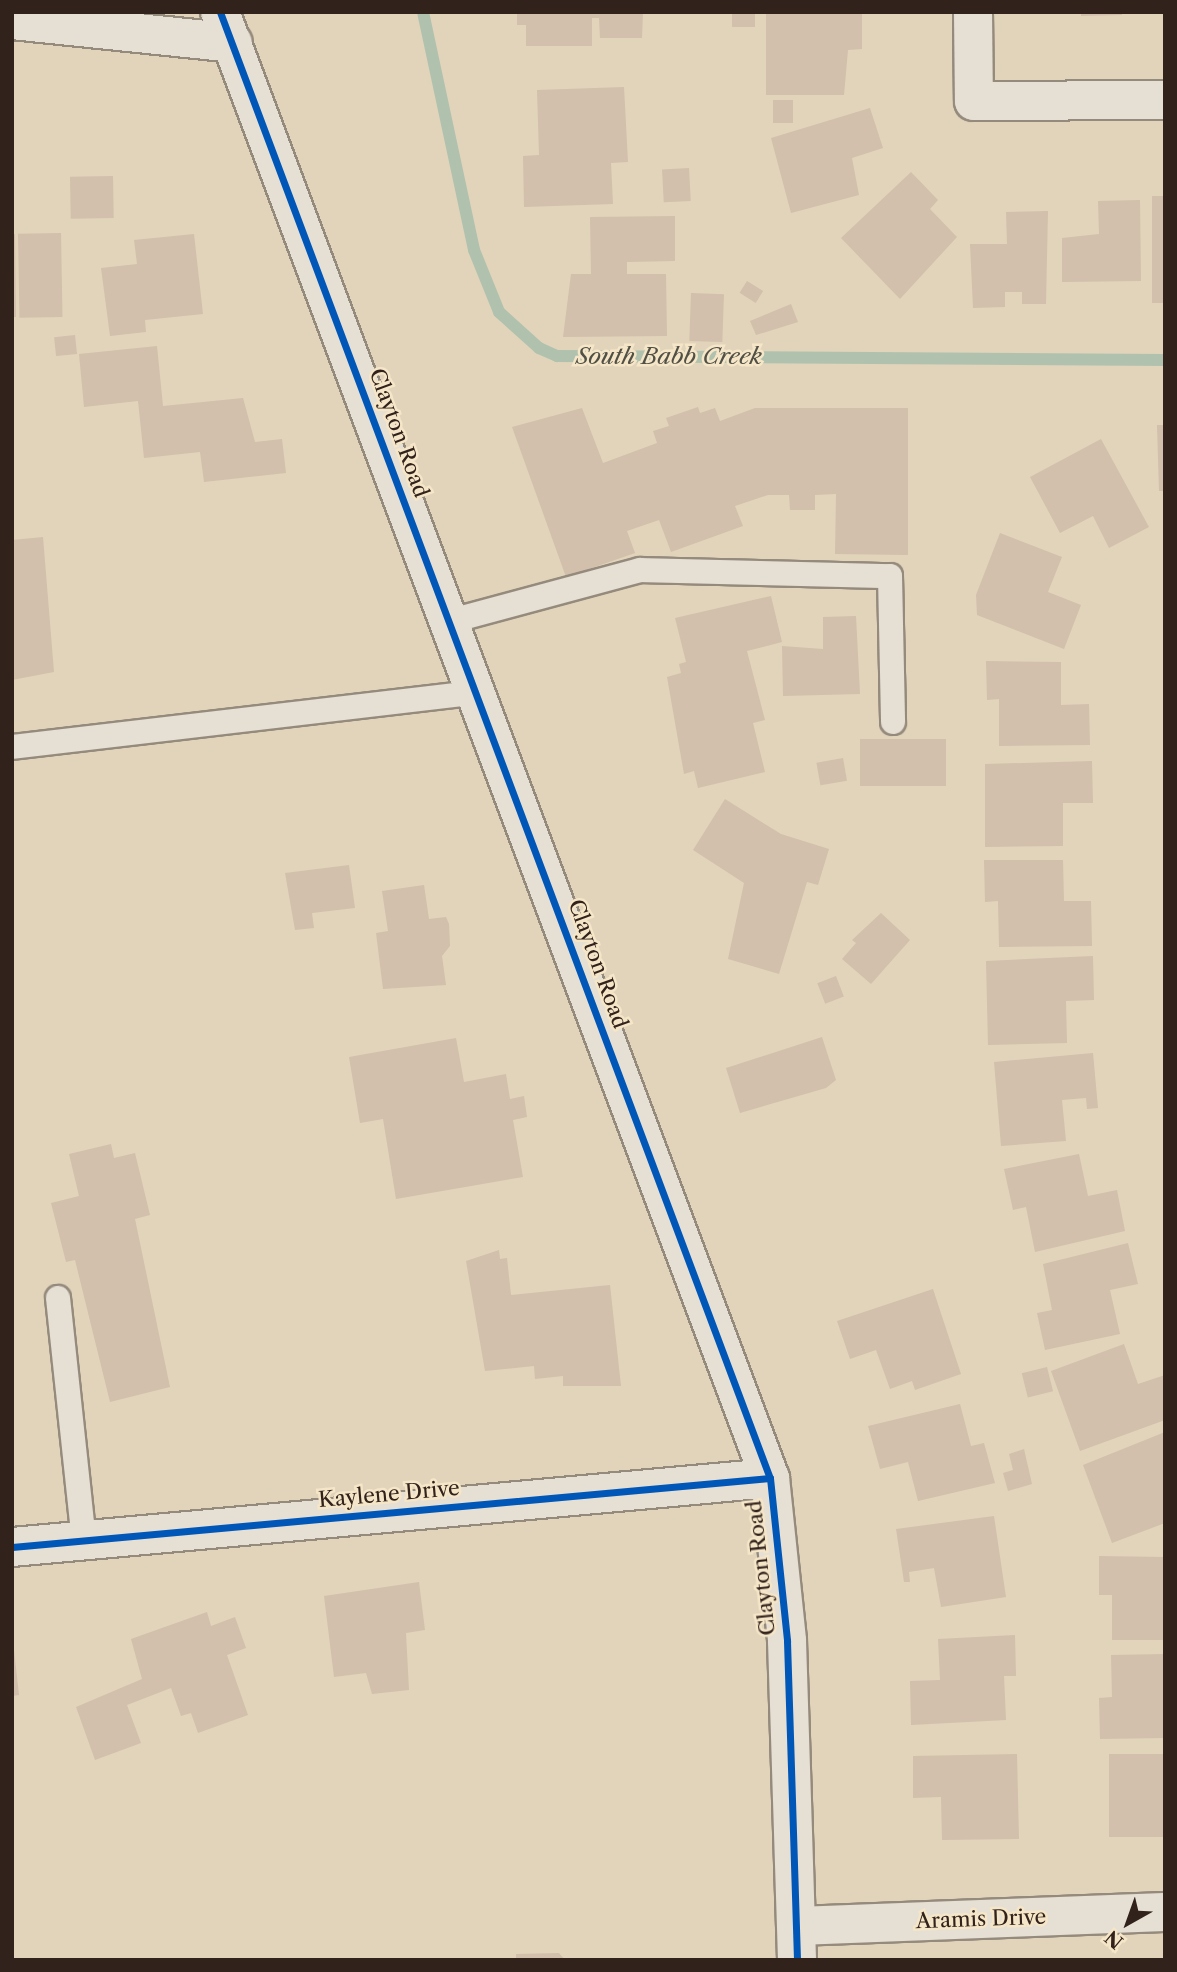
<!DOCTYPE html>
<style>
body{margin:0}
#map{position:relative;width:1177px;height:1972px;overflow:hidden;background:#e1d4ba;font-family:"Libre Caslon Text",serif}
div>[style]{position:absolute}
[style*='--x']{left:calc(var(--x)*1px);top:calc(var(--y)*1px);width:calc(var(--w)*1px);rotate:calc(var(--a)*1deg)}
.stream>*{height:12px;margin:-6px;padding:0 6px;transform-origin:6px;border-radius:6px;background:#b0c2ae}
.building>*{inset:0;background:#d2bfac;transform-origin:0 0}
.roads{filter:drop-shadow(2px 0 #958b7d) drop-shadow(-2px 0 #958b7d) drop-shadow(0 2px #958b7d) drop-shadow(0 -2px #958b7d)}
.lane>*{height:24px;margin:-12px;padding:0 12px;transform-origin:12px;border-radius:12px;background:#e6dfd3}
.street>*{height:38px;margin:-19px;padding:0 19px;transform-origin:19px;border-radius:19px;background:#e6dfd3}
.secondary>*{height:38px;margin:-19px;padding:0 19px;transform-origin:19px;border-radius:19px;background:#e6dfd3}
.cycleway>*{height:7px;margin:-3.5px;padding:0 3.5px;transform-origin:3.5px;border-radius:3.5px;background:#0057b8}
span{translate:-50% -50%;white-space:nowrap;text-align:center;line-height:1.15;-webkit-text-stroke:5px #f6e6c8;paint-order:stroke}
.street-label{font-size:21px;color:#31221c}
.water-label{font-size:23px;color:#515046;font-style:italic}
.frame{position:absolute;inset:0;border:14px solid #31221c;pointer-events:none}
.north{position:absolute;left:1093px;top:1888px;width:70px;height:70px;-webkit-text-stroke:5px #f6e6c8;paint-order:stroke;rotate:220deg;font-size:19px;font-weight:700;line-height:28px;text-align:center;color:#31221c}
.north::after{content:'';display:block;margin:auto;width:24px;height:32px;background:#31221c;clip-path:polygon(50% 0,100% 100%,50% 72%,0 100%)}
</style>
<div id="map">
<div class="stream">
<div style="--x:423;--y:12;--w:243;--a:77.9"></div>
<div style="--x:474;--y:250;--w:67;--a:68"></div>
<div style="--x:499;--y:312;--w:54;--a:42"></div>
<div style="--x:539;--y:348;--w:20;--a:24"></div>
<div style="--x:557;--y:356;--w:608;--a:0.38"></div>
</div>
<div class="building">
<div style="clip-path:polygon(517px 12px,643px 12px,642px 38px,600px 38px,599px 18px,592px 18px,592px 46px,526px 46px,526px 25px,517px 25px)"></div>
<div style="left:732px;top:12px;width:23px;height:15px"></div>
<div style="clip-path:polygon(766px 12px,862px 12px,862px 49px,848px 50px,844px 95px,766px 95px)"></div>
<div style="clip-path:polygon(1081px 12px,1122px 12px,1122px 15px,1081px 16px)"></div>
<div style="clip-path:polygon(624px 87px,628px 162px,611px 163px,613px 204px,524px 207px,523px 156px,539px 155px,537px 90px)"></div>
<div style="left:773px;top:100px;width:20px;height:23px"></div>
<div style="clip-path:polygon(870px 108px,883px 148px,852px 158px,859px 195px,791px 213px,771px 138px)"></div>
<div style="left:689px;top:168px;width:33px;height:27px;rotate:87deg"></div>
<div style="clip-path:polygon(911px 172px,938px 200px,930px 209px,957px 237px,900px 299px,841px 238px)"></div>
<div style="left:113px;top:176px;width:42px;height:43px;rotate:89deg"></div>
<div style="left:1152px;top:196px;width:13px;height:107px"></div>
<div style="clip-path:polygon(1140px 200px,1141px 281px,1062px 282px,1062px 238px,1099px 234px,1098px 201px)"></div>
<div style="clip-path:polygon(1048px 211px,1046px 304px,1022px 304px,1022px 292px,1005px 292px,1005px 307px,973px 308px,970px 244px,1007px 244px,1006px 212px)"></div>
<div style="clip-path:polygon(675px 216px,675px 261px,627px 262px,627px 274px,666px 274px,667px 336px,563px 337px,571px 274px,591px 274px,590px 217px)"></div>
<div style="left:61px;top:233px;width:84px;height:43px;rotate:89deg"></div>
<div style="clip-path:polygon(12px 234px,15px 234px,16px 317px,12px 317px)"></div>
<div style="clip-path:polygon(194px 234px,203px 314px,145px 320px,146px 332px,110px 336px,101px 268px,137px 264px,134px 240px)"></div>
<div style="left:747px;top:281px;width:19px;height:14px;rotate:32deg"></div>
<div style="left:691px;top:293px;width:33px;height:48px;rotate:2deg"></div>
<div style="clip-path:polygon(791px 304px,798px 322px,756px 335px,750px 321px)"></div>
<div style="left:75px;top:335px;width:19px;height:21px;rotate:84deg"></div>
<div style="clip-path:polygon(157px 346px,163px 406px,243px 398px,255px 442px,282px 439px,286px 473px,204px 482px,200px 452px,144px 458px,138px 401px,84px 407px,79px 354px)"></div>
<div style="clip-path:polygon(698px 407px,700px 413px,715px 408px,720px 421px,755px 408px,908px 408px,908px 555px,835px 554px,836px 494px,815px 495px,815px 510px,790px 510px,789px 495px,768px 495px,735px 506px,743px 526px,671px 552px,659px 520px,627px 531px,635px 553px,566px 577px,512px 427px,582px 408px,603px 463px,657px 443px,653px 431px,669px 426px,666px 418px)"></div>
<div style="clip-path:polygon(1157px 425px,1165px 425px,1165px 491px,1159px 491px)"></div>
<div style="clip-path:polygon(1101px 439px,1149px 527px,1109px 548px,1093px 516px,1060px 533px,1030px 477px)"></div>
<div style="clip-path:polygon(1000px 533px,1062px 557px,1048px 592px,1081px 605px,1064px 649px,977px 615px,976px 595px)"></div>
<div style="clip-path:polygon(43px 537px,54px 672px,12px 680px,12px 540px)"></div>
<div style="clip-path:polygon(771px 596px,782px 642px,747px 651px,765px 720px,753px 723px,765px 772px,698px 788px,694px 771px,684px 774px,667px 677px,681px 673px,679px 664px,686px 662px,675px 618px)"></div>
<div style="clip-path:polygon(856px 616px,860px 694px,783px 696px,782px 646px,823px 649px,823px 617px)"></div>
<div style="clip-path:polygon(986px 661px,1061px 662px,1061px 705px,1089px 704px,1090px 745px,999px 746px,999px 699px,987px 700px)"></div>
<div style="left:860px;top:739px;width:86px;height:47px"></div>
<div style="left:843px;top:758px;width:23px;height:27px;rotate:80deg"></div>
<div style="clip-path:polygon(1092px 761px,1093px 803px,1063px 803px,1063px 846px,985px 847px,985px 764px)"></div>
<div style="clip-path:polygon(725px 799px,781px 834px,829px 849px,818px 885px,807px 882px,779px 974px,728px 959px,744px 883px,693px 850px)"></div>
<div style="clip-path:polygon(984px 860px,1063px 860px,1064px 901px,1091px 901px,1092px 946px,999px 947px,998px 901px,985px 902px)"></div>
<div style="clip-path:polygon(349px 865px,355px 908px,312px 913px,314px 928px,295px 930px,285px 873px)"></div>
<div style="clip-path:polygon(424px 885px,429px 919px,446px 917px,449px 924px,450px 946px,442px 956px,446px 985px,383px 989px,376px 933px,388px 931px,382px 891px)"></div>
<div style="clip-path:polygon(881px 913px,910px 940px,871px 984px,842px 959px,856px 943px,852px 940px)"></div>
<div style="clip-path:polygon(1093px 956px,1094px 1000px,1066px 1001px,1067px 1043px,988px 1045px,986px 961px)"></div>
<div style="left:836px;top:976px;width:22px;height:20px;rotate:69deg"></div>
<div style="clip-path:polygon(822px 1037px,836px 1080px,826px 1088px,740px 1113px,726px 1068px)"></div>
<div style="clip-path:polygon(456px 1038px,464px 1082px,506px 1074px,510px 1099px,524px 1096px,527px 1117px,513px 1120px,523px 1177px,396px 1199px,383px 1119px,360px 1123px,349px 1057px)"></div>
<div style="clip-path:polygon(1093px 1053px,1098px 1108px,1087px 1109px,1086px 1098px,1062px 1100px,1066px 1141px,1001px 1146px,994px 1062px)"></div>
<div style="clip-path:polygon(111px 1144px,114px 1158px,135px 1153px,150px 1215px,135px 1219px,170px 1387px,110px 1402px,75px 1260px,66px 1262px,51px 1203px,79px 1196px,69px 1154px)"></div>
<div style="clip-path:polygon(1079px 1154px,1088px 1196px,1117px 1190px,1125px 1231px,1035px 1252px,1026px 1207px,1013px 1210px,1004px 1169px)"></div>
<div style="clip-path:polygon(1128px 1243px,1138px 1284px,1110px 1290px,1120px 1334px,1045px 1350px,1037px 1313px,1052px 1310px,1043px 1264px)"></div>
<div style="clip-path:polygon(499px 1250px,500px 1259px,507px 1258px,511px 1295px,610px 1285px,621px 1386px,563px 1386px,563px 1376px,535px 1379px,534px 1366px,485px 1371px,466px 1261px)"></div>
<div style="clip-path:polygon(933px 1289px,961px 1374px,915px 1390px,912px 1381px,890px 1389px,876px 1350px,850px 1359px,837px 1321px)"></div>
<div style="clip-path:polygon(1124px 1344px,1138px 1384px,1165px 1375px,1165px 1420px,1080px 1451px,1051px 1371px)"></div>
<div style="left:1047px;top:1367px;width:25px;height:26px;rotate:76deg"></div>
<div style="clip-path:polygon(960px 1404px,971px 1446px,984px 1443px,995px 1483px,918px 1501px,908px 1462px,880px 1469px,868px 1426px)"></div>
<div style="clip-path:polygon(1165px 1432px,1165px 1523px,1112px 1543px,1083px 1465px)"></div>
<div style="clip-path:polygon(1024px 1449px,1032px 1484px,1008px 1491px,1003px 1473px,1013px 1470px,1009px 1454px)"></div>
<div style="clip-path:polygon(994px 1516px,1006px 1597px,941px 1607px,934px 1568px,909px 1572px,910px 1582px,904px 1582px,896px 1529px)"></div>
<div style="clip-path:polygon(1099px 1556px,1165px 1557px,1165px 1640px,1112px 1640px,1112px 1595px,1099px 1595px)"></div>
<div style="clip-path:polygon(419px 1582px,425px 1630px,406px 1633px,409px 1690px,372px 1694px,366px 1673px,334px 1677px,324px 1596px)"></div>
<div style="clip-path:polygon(207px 1612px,211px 1626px,235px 1617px,246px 1648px,227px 1655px,248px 1715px,198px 1733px,191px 1713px,181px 1716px,171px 1688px,127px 1705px,141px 1743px,95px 1760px,76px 1707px,142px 1679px,131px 1639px)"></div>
<div style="clip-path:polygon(12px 1632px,19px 1695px,12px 1696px)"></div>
<div style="clip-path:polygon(1015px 1635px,1016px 1676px,1004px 1676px,1006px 1720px,911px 1725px,910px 1681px,940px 1680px,938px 1639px)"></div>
<div style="clip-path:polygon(1165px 1654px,1165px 1738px,1100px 1739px,1099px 1698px,1112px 1697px,1111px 1655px)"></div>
<div style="clip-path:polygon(1017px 1754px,1019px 1839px,942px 1840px,941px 1797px,913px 1798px,913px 1756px)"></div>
<div style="left:1109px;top:1754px;width:56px;height:83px"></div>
<div style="clip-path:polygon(559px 1953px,565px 1960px,516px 1960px,516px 1954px)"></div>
</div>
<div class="roads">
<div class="lane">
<div style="--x:451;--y:621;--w:196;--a:-15.1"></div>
<div style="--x:640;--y:570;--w:250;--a:1.4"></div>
<div style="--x:890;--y:576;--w:146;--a:88.8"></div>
<div style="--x:12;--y:747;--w:469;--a:-6.7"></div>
<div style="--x:58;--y:1298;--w:243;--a:83.9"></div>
</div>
<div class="street">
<div style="--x:973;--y:12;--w:89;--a:89.4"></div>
<div style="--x:974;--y:101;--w:191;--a:-0.3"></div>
<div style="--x:12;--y:20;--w:222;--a:5.9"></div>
<div style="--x:12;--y:1547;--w:761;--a:-5.2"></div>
<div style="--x:797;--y:1926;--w:368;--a:-2.2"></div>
</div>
<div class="secondary">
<div style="--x:220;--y:12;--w:1566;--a:69.44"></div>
<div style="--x:770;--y:1478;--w:164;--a:84"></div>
<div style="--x:787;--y:1641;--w:319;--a:88.2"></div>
</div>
</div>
<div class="cycleway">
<div style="--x:220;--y:12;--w:1566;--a:69.44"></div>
<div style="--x:770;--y:1478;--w:164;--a:84"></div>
<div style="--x:787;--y:1641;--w:319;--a:88.2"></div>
<div style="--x:12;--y:1547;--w:761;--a:-5.2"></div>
</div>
<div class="street-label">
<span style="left:399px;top:433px;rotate:70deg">Clayton Road</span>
<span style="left:598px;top:964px;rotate:70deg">Clayton Road</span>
<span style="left:389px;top:1494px;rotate:-5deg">Kaylene Drive</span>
<span style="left:761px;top:1568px;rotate:-96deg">Clayton Road</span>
<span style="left:981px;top:1919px;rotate:-2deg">Aramis Drive</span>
</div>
<div class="water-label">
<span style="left:669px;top:356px">South Babb Creek</span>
</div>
<div class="frame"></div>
<div class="north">N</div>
</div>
